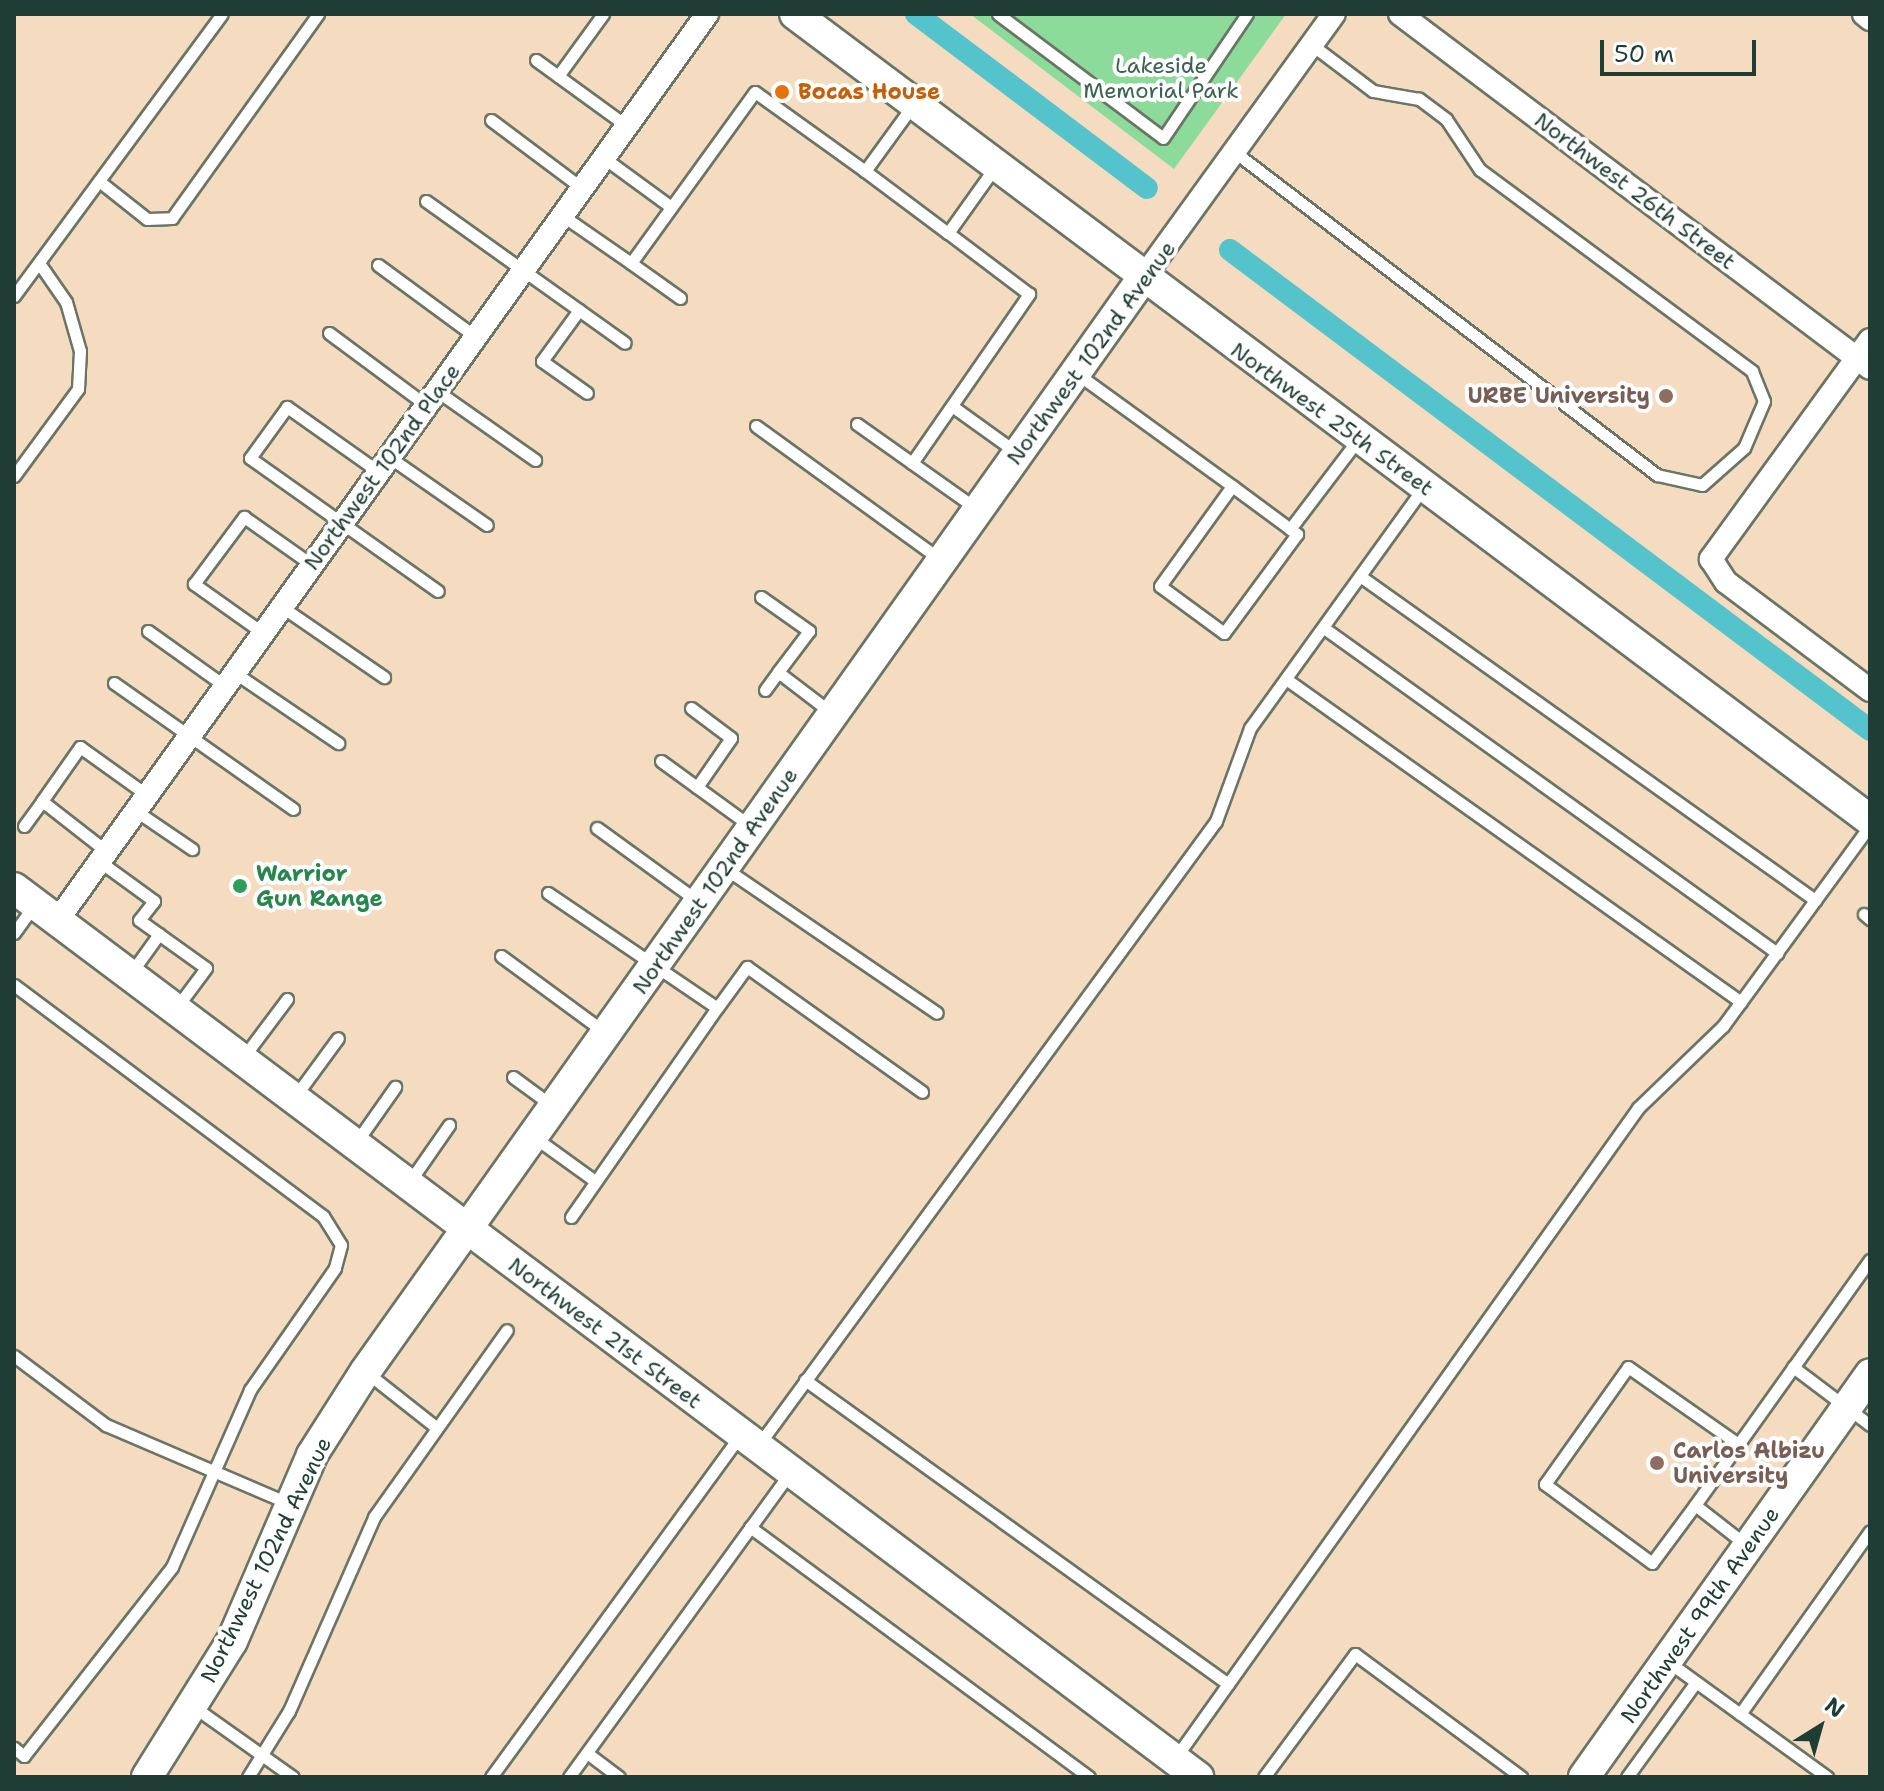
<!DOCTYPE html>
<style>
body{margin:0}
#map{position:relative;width:1884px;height:1791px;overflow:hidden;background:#f5dcc1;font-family:"Shantell Sans",sans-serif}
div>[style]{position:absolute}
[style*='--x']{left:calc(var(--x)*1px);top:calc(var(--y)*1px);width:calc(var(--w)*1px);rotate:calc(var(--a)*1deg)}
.green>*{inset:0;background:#8cdb9a}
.canal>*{height:22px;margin:-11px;padding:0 11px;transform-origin:11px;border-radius:11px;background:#55c3cb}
.roads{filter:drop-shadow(2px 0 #6a7565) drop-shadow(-2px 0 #6a7565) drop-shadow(0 2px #6a7565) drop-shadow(0 -2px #6a7565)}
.lane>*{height:11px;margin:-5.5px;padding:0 5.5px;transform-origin:5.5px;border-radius:5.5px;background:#fff}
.street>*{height:22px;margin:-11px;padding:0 11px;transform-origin:11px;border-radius:11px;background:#fff}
.secondary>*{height:30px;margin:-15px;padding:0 15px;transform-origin:15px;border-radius:15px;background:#fff}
.dots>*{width:22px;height:22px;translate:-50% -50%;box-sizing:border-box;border:4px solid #fff;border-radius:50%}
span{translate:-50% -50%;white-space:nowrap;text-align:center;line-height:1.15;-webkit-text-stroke:8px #fff;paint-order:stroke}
.park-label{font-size:22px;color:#3a644e}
.food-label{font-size:22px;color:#c56008;font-weight:700}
.left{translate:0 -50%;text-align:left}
.street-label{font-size:22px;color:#1f3d34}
.education-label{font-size:22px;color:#785e54;font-weight:700}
.right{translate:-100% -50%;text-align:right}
.leisure-label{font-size:22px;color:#27864d;font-weight:700}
.frame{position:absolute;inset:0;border:16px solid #1f3d34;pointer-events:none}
.north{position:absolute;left:1780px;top:1687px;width:80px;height:80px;-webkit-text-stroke:6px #fff;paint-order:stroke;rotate:37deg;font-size:22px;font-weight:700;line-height:32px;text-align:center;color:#1f3d34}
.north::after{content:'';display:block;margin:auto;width:28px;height:36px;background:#1f3d34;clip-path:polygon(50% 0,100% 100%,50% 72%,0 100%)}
.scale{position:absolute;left:1600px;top:40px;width:156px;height:36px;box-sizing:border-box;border:4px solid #1f3d34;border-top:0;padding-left:10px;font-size:24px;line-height:28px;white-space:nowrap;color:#1f3d34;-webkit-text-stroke:6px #fff;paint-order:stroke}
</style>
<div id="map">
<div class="green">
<div style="clip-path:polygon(970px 14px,1286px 14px,1174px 169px)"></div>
</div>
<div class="canal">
<div style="--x:916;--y:14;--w:289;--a:37"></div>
<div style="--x:1230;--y:250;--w:800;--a:36.87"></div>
</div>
<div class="roads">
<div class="lane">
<div style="--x:998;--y:14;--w:206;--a:36.9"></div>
<div style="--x:1163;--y:138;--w:150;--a:-55.9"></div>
<div style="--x:536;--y:60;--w:112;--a:36"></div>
<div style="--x:558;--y:76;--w:77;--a:-54"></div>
<div style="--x:913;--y:105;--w:82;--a:126"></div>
<div style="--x:865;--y:171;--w:104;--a:36.8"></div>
<div style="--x:491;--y:120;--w:114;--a:36.8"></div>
<div style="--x:1236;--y:153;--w:530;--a:37.41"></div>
<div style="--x:1657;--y:475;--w:46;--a:12.5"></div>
<div style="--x:1702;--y:485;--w:56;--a:-41.4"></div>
<div style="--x:1744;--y:448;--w:51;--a:-66.9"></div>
<div style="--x:1764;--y:401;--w:32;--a:-112"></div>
<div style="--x:1752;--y:371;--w:338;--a:-143.5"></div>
<div style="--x:1480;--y:170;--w:61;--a:-123.7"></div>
<div style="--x:1446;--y:119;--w:34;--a:-143"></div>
<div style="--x:1419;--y:99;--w:47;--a:-170.1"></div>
<div style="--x:1373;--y:91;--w:76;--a:-143"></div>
<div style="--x:604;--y:158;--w:83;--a:36.2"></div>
<div style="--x:99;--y:181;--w:61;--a:38.4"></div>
<div style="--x:147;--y:219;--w:25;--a:-2"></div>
<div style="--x:172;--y:218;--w:251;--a:-54.4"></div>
<div style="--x:426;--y:201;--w:244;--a:35.5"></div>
<div style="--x:563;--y:216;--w:83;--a:34.7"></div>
<div style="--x:378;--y:265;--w:122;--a:36.3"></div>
<div style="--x:14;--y:296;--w:350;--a:-53.6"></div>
<div style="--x:680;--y:298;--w:60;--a:-144.5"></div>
<div style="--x:631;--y:263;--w:211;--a:-54.1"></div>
<div style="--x:755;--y:92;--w:135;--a:35.7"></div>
<div style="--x:579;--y:310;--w:63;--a:126"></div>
<div style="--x:542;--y:361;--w:55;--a:35.4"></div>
<div style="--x:329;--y:333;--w:121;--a:36.6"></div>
<div style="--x:1076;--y:373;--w:193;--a:35.9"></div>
<div style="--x:1232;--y:486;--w:81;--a:36.4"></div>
<div style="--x:1297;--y:534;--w:123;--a:126.4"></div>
<div style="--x:1224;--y:633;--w:79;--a:-143.7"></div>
<div style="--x:1160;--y:586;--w:123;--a:-54.2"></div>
<div style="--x:437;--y:391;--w:120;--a:35.1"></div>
<div style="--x:952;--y:406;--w:79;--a:35.7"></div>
<div style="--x:857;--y:424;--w:67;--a:35.3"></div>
<div style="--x:912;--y:463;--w:206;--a:-55.3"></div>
<div style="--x:1029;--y:294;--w:101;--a:-143"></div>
<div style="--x:948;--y:233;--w:81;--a:-54.5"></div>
<div style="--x:756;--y:426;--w:228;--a:35.9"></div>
<div style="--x:389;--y:457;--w:119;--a:34.8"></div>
<div style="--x:912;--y:463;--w:80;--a:35.3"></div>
<div style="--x:379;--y:472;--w:113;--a:-144.8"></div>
<div style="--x:287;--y:407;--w:63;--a:126"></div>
<div style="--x:250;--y:458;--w:230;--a:35.3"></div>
<div style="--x:14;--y:476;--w:108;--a:-53.7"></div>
<div style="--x:78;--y:389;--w:38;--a:-87"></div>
<div style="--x:80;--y:351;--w:51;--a:-105.9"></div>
<div style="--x:66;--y:302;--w:47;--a:-124.7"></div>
<div style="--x:1290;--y:529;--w:114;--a:-52.8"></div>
<div style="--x:1360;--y:576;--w:559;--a:35.45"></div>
<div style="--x:761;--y:597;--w:59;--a:35.3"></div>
<div style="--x:809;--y:631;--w:51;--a:127.1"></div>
<div style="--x:778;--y:672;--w:69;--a:37.4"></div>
<div style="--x:282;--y:607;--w:124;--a:34.5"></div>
<div style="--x:1324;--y:628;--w:558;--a:35.66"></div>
<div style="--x:148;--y:631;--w:95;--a:35.5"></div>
<div style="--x:263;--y:633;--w:85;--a:-144.6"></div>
<div style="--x:194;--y:584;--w:84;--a:-53.3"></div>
<div style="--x:244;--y:517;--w:83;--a:35.2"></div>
<div style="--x:235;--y:673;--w:125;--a:34.2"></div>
<div style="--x:1286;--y:679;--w:558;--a:35.37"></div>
<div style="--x:114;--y:683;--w:219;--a:35.1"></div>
<div style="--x:765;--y:690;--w:22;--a:-54"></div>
<div style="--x:691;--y:708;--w:50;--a:36.9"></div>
<div style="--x:731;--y:738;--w:60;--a:124.8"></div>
<div style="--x:661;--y:761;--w:112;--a:36"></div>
<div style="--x:42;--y:801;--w:66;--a:-54.9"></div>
<div style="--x:80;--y:747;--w:82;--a:35.6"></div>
<div style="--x:136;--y:811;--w:68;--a:34.2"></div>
<div style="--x:24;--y:826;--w:31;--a:-54"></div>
<div style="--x:42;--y:801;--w:81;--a:38"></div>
<div style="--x:597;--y:828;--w:126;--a:36"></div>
<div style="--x:99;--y:861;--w:68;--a:36"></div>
<div style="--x:154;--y:901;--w:24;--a:128"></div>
<div style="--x:139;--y:920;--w:82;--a:35.6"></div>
<div style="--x:206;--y:968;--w:49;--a:126.6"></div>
<div style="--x:726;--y:869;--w:255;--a:34.3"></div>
<div style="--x:548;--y:893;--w:204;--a:34.2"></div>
<div style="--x:717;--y:1008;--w:51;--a:-53.8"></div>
<div style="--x:747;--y:967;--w:215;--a:35.5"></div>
<div style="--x:1864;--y:914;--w:8;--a:40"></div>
<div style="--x:14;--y:933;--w:36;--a:-54"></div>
<div style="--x:501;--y:956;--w:130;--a:36.3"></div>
<div style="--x:131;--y:973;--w:48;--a:-54.3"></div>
<div style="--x:14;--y:985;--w:386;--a:36.8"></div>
<div style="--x:323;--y:1216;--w:34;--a:58"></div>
<div style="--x:341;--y:1245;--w:24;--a:105"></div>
<div style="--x:335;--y:1268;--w:149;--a:124.9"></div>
<div style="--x:250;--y:1390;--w:193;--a:113.8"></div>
<div style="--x:172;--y:1567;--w:240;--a:128.1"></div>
<div style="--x:24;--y:1756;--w:13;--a:-141"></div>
<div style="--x:242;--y:1059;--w:75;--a:-53.1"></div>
<div style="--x:513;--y:1077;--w:51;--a:36.2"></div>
<div style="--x:294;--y:1098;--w:74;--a:-53.7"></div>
<div style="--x:534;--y:1137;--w:75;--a:35.8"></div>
<div style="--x:355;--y:1144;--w:70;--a:-54.9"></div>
<div style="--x:408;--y:1184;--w:72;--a:-55.2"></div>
<div style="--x:571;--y:1217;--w:255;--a:-55.1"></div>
<div style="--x:14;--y:1356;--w:115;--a:36.9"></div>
<div style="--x:106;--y:1425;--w:200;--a:23.2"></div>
<div style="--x:1793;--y:1367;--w:96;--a:37"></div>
<div style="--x:366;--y:1372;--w:90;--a:38.3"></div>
<div style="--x:805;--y:1380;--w:521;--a:35.7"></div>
<div style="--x:757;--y:1447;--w:776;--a:-53.75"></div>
<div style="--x:1216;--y:821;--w:99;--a:-69.9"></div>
<div style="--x:1250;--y:728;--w:296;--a:-54.2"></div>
<div style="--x:1695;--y:1505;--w:72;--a:126.6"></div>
<div style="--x:1652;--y:1563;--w:133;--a:-143.6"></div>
<div style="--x:1545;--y:1484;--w:143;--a:-54.6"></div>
<div style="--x:1628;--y:1367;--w:134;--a:35"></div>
<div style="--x:750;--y:1527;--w:421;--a:36.4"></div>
<div style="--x:1745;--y:1544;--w:63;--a:-142"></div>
<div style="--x:1695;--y:1505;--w:301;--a:-54.5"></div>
<div style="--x:1667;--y:1661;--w:198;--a:35.9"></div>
<div style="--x:194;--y:1707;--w:121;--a:35.3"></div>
<div style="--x:1740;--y:1714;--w:224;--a:-54.6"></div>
<div style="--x:587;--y:1753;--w:40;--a:37"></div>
<div style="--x:1176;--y:1757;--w:797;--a:-54.55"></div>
<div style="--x:1638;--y:1108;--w:118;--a:-44"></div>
<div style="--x:1723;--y:1026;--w:249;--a:-53.8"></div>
<div style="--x:248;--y:1777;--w:78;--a:-58.2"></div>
<div style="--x:289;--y:1711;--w:212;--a:-66.3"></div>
<div style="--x:374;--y:1517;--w:229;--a:-54.6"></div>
<div style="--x:491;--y:1777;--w:423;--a:-53.9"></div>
<div style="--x:569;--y:1777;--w:376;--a:-54"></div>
<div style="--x:1264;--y:1777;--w:153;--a:-53.5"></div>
<div style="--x:1355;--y:1654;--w:207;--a:36.5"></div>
<div style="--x:1627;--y:1777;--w:117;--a:-54"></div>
</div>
<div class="street">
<div style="--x:1400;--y:14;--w:588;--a:36.99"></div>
<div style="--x:1864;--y:14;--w:8;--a:40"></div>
<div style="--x:1142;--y:279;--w:327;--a:-54.1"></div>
<div style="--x:1870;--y:340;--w:271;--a:126"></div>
<div style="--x:1711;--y:559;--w:27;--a:57"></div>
<div style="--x:1726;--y:582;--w:180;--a:36.9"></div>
<div style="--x:57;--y:921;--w:1116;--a:-54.37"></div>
</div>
<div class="secondary">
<div style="--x:795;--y:14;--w:1344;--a:36.86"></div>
<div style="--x:14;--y:888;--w:1481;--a:36.9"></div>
<div style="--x:147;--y:1777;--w:160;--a:-58"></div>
<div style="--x:232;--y:1641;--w:202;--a:-66.7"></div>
<div style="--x:312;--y:1455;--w:98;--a:-57.4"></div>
<div style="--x:365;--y:1372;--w:1341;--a:-54.59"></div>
<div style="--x:1584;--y:1777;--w:494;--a:-54.6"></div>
</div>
</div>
<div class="dots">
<div style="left:782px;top:92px;background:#e8710a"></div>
<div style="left:1666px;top:396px;background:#8d6e63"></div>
<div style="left:240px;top:886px;background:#2e9e5b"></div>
<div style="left:1657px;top:1463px;background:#8d6e63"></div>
</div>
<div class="park-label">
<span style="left:1161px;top:78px">Lakeside<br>Memorial Park</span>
</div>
<div class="food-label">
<span class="left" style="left:798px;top:92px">Bocas House</span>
</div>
<div class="street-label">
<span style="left:1635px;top:191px;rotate:37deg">Northwest 26th Street</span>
<span style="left:1091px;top:353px;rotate:-54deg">Northwest 102nd Avenue</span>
<span style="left:1332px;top:419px;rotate:36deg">Northwest 25th Street</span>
<span style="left:382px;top:467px;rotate:-54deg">Northwest 102nd Place</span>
<span style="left:715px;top:881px;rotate:-55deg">Northwest 102nd Avenue</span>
<span style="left:605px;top:1333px;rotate:37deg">Northwest 21st Street</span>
<span style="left:266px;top:1560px;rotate:-64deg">Northwest 102nd Avenue</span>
<span style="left:1700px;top:1615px;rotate:-55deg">Northwest 99th Avenue</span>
</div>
<div class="education-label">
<span class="right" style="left:1650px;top:396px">URBE University</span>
<span class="left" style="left:1673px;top:1463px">Carlos Albizu<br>University</span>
</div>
<div class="leisure-label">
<span class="left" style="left:256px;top:886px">Warrior<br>Gun Range</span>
</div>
<div class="frame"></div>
<div class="north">N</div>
<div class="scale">50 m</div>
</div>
